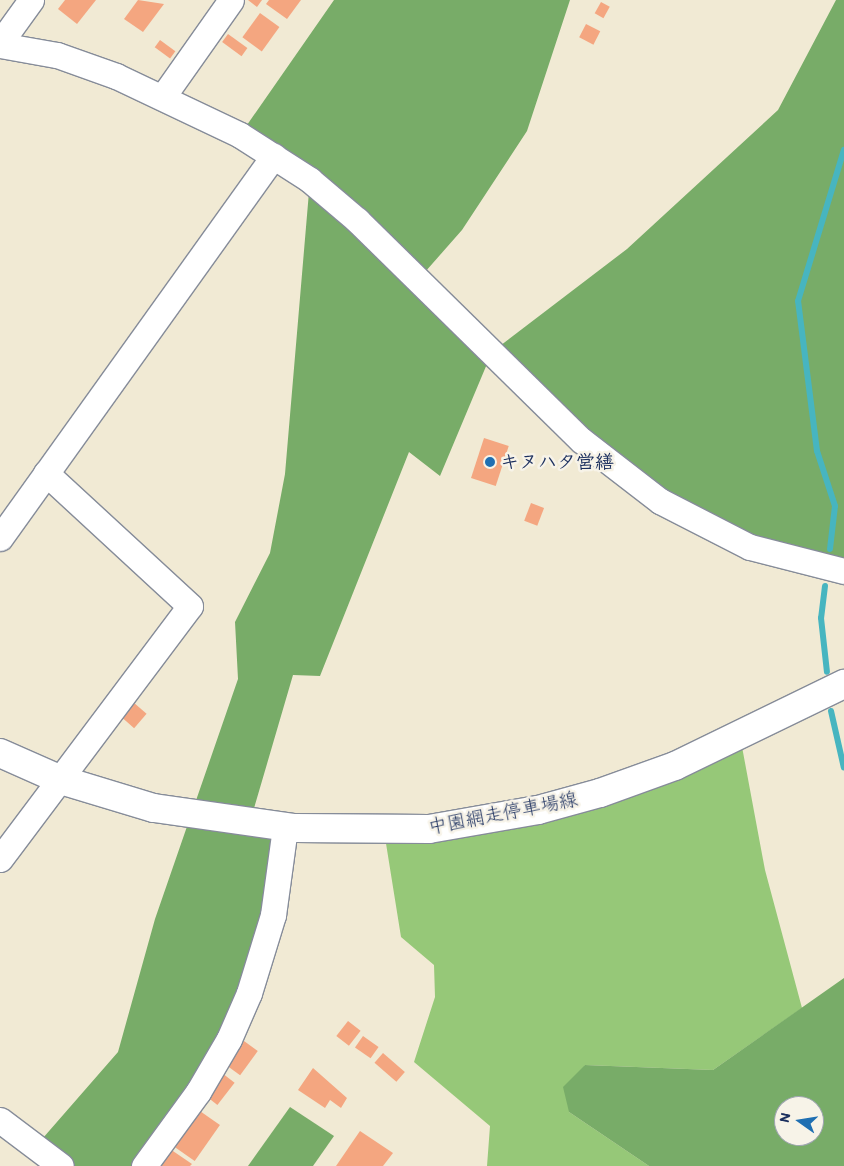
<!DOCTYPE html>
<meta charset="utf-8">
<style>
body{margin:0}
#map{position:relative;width:844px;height:1166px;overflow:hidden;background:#f1ead4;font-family:Itim,"Klee One",sans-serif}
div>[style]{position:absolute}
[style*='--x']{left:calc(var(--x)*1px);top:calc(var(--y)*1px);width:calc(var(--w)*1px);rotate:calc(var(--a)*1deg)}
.green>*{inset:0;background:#96c878}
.forest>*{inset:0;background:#78ac68}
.stream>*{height:6px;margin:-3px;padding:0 3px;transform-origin:3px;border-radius:3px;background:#47b5c0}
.building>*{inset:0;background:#f4a680;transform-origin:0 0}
.roads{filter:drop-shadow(1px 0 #868c99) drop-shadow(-1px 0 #868c99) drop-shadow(0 1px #868c99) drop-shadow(0 -1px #868c99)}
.minor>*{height:25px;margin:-12.5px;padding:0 12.5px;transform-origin:12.5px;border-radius:12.5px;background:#fff}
.major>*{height:28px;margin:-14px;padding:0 14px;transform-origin:14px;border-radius:14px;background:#fff}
.dots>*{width:14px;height:14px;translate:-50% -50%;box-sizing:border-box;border:2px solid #f7f3e8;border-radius:50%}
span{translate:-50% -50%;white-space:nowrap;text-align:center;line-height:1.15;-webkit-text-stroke:5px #f7f3e8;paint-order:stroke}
.poi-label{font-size:19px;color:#1b2f5e;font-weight:700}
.left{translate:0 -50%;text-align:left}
.street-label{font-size:19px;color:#1b2f5e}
.north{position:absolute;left:774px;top:1096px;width:50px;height:50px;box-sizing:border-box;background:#f7f3e8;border:1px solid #9fa5b1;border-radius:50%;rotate:283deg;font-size:14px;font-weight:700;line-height:20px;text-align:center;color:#1b2f5e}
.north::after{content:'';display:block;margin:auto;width:18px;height:22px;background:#1f6fb2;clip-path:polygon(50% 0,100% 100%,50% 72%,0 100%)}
</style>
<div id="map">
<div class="green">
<div style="clip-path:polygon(740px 736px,765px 870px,802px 1008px,713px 1070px,585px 1065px,569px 1112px,649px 1166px,487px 1166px,490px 1126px,414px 1062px,435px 997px,434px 965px,401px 937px,384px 831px,481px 821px)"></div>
</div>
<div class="forest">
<div style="clip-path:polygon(334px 0,570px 0,527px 131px,462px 230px,418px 280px,492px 352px,627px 249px,778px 110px,836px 0,844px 0,844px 571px,707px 528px,492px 352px,440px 476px,409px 452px,320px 676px,293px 675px,250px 822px,285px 827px,261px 956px,144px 1166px,64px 1166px,36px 1146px,118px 1052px,155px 919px,238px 679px,235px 622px,270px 553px,285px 474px,310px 180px,240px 135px)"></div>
<div style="clip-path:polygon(evenodd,844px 978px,844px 1166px,649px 1166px,569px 1112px,563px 1087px,585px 1065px,713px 1070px,844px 978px,784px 1106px,814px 1106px,814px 1136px,784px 1136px,784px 1106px)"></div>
<div style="clip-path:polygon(290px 1107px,334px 1136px,313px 1166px,248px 1166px)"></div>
</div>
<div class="stream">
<div style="--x:830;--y:549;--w:43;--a:-83.4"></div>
<div style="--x:835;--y:506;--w:58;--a:-108.1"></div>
<div style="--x:817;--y:451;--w:151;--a:-97.2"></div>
<div style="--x:798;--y:301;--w:158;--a:-73.1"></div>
<div style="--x:825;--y:586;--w:32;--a:97"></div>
<div style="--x:821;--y:618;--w:54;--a:83.7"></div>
<div style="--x:831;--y:711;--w:58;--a:77.2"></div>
</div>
<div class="building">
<div style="clip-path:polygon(65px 0,96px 0,77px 24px,58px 9px)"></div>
<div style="clip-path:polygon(138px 0,164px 4px,143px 32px,124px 19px)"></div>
<div style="clip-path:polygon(248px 0,262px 0,257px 7px)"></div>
<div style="clip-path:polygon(269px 0,301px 0,287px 19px,266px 4px)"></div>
<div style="left:601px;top:2px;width:10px;height:13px;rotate:29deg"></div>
<div style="left:260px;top:13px;width:24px;height:30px;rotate:36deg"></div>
<div style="left:586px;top:24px;width:16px;height:15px;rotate:27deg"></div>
<div style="left:228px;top:34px;width:24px;height:10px;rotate:36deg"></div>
<div style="left:160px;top:40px;width:19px;height:9px;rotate:36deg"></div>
<div style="left:484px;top:438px;width:26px;height:42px;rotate:18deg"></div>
<div style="left:531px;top:503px;width:14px;height:19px;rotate:21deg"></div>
<div style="left:133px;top:702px;width:18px;height:19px;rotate:41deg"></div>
<div style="left:348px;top:1021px;width:16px;height:19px;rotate:38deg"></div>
<div style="left:363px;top:1036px;width:19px;height:14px;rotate:35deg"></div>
<div style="left:244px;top:1041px;width:17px;height:30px;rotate:36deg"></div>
<div style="left:383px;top:1053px;width:29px;height:13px;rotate:41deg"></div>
<div style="clip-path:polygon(313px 1068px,347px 1098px,341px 1108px,330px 1100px,325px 1108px,298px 1090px)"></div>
<div style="left:222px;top:1073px;width:16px;height:28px;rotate:38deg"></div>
<div style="left:197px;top:1109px;width:28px;height:44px;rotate:35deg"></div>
<div style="clip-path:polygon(360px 1131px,393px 1153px,383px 1166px,336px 1166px)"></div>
<div style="clip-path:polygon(170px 1149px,192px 1164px,190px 1166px,158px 1166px)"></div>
</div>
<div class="roads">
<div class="minor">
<div style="--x:0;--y:43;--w:53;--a:-54.2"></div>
<div style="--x:0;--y:45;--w:58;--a:10"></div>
<div style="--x:57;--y:55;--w:63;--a:19.6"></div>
<div style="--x:116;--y:76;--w:137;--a:25.4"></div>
<div style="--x:240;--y:135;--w:83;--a:32.7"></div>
<div style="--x:310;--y:180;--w:62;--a:40.4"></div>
<div style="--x:357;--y:220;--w:314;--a:44.5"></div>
<div style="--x:581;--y:440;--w:100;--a:37.7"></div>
<div style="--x:660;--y:501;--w:101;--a:27.1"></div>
<div style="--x:750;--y:547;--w:97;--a:14.3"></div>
<div style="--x:164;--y:95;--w:116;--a:-54.8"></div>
<div style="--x:0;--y:538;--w:470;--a:-54.4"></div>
<div style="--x:0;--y:859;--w:316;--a:-53.1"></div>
<div style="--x:190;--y:606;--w:196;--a:-137.3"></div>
<div style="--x:0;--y:1120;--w:76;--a:37"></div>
<div style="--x:144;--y:1166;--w:92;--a:-53.9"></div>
<div style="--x:198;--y:1092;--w:61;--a:-59.7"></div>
<div style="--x:229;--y:1039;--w:50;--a:-66.5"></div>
<div style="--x:249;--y:993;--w:82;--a:-72.9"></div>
<div style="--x:273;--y:915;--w:89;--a:-82.2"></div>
</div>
<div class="major">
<div style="--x:0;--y:753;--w:67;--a:23.9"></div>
<div style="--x:61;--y:780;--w:97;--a:16.8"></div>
<div style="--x:154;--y:808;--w:142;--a:8.1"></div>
<div style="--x:295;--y:828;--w:134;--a:0.4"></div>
<div style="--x:429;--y:829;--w:111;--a:-9.9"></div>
<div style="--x:538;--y:810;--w:64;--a:-15.3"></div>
<div style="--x:600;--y:793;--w:80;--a:-19.8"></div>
<div style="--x:675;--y:766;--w:188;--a:-25.9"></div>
</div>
</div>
<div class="dots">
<div style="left:490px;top:462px;background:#1f6fb2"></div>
</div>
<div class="poi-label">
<span class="left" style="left:500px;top:462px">キヌハタ営繕</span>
</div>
<div class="street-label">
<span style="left:503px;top:813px;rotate:-11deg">中園網走停車場線</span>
</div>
<div class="north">N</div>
</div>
